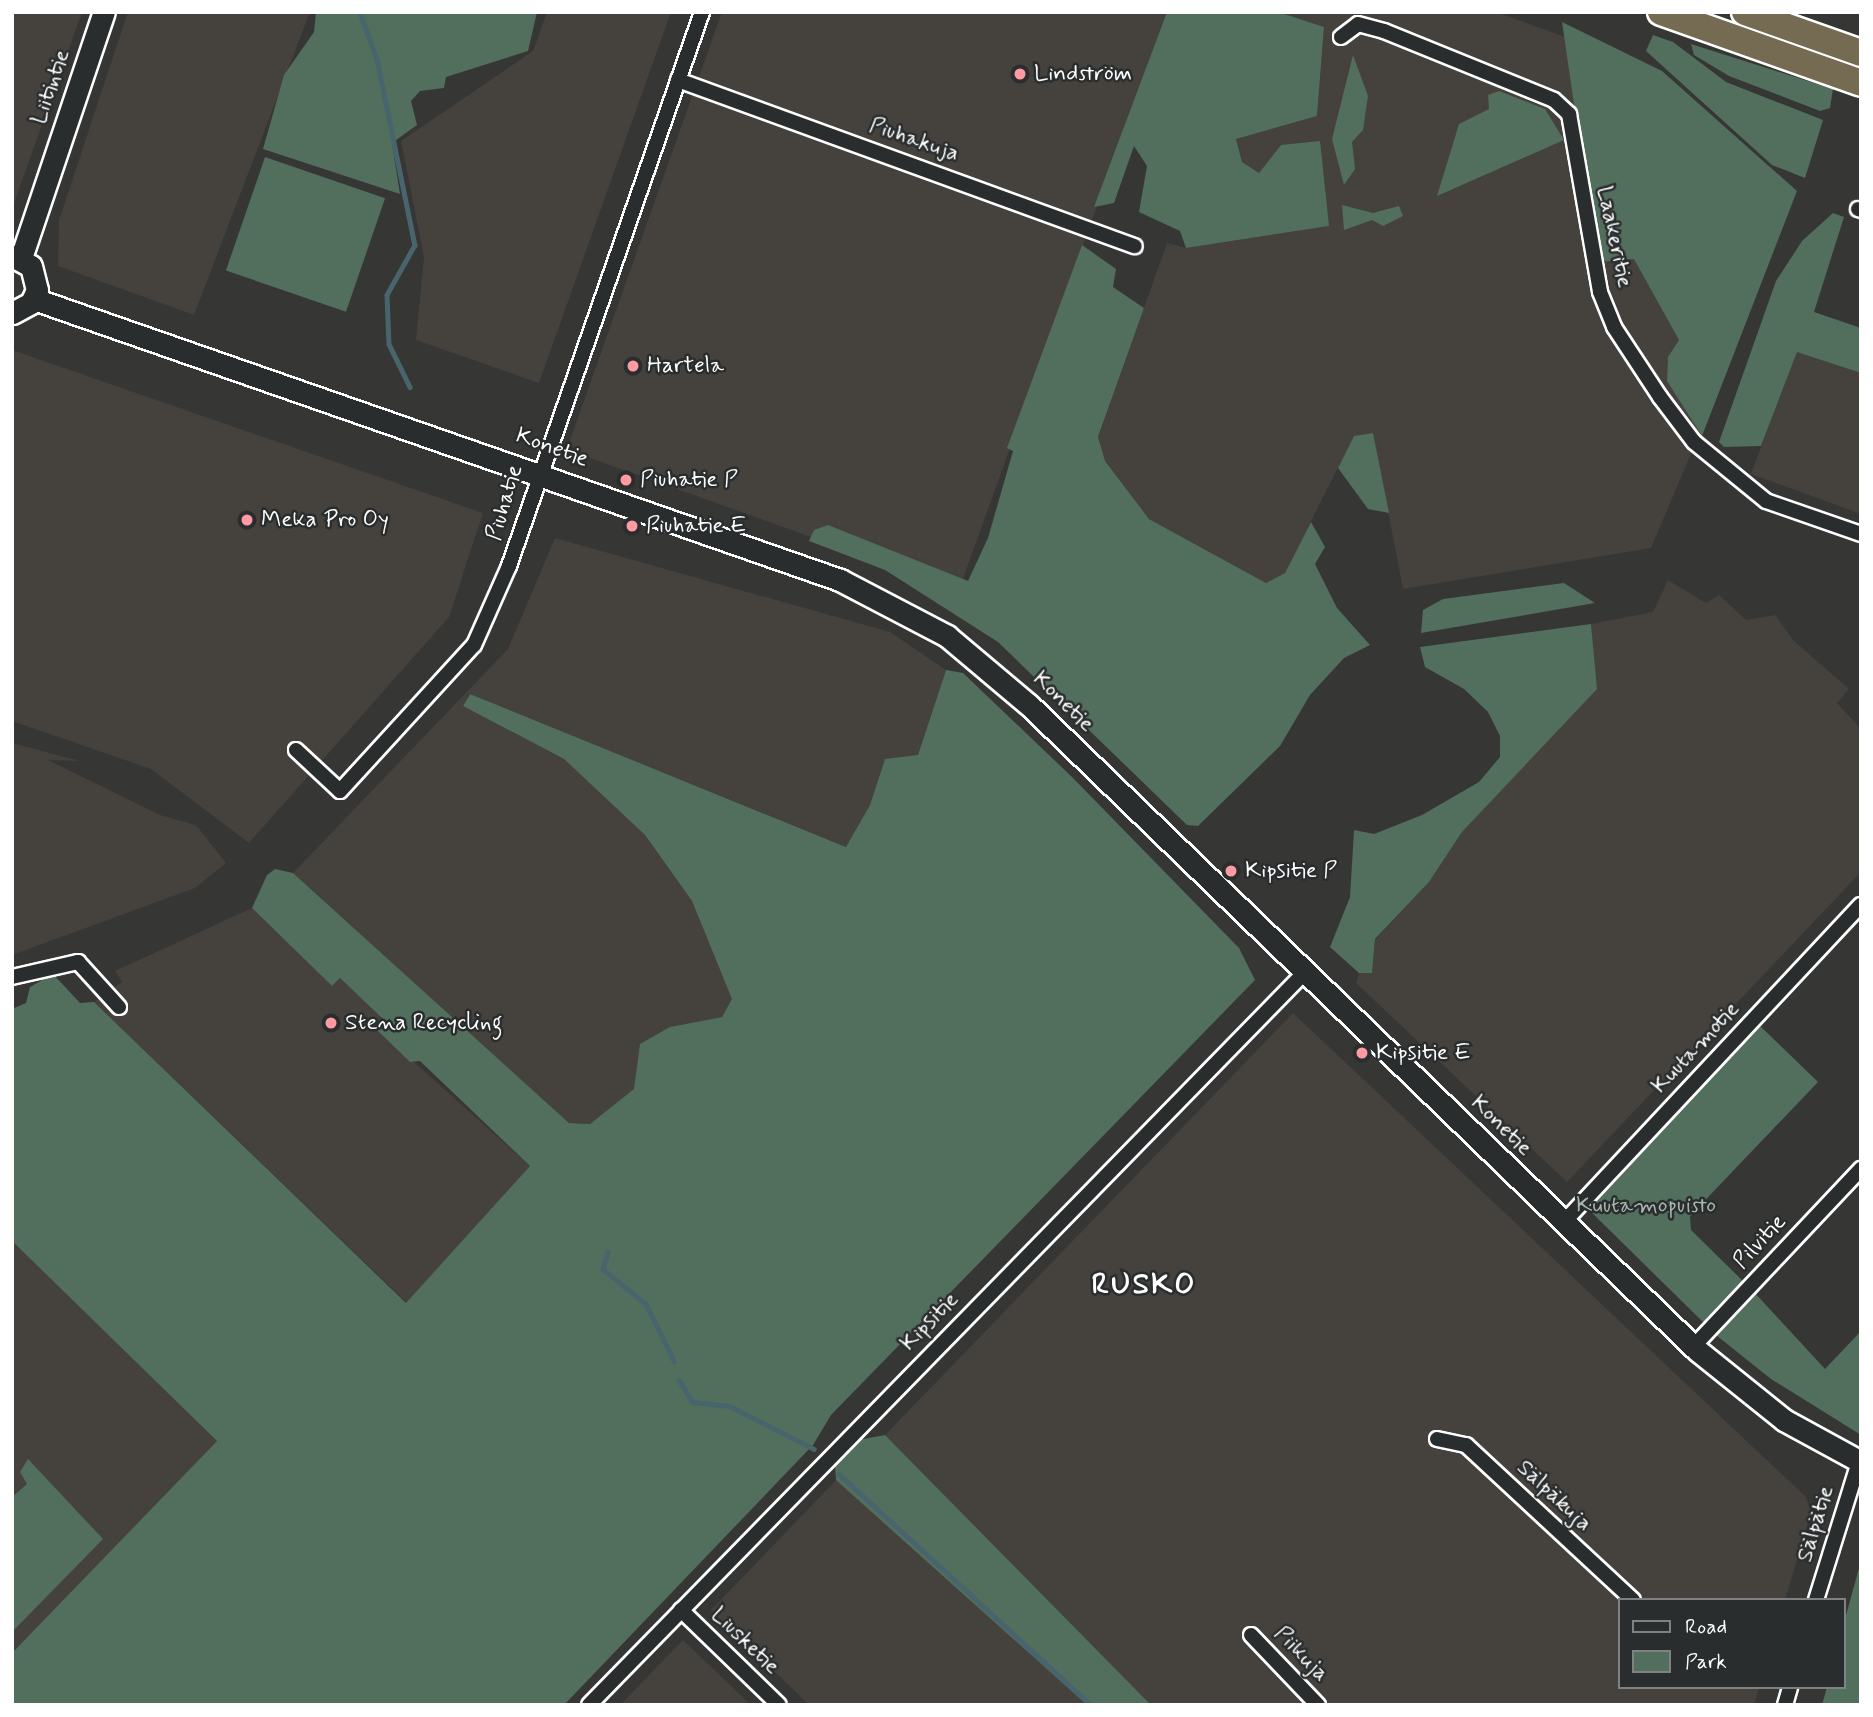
<!DOCTYPE html>
<meta charset="utf-8">
<style>
body{margin:0}
#map{position:relative;width:1873px;height:1717px;overflow:hidden;background:#363635;font-family:Mynerve,sans-serif}
div>[style]{position:absolute}
[style*='--x']{left:calc(var(--x)*1px);top:calc(var(--y)*1px);width:calc(var(--w)*1px);rotate:calc(var(--a)*1deg)}
.built>*{inset:0;background:#45413d}
.green>*{inset:0;background:#526e5d;transform-origin:0 0}
.stream>*{height:4.5px;margin:-2.25px;padding:0 2.25px;transform-origin:2.25px;border-radius:2.25px;background:#48656d}
.roads{filter:drop-shadow(2px 0 #fff) drop-shadow(-2px 0 #fff) drop-shadow(0 2px #fff) drop-shadow(0 -2px #fff)}
.street>*{height:14px;margin:-7px;padding:0 7px;transform-origin:7px;border-radius:7px;background:#2a2d2e}
.secondary>*{height:21px;margin:-10.5px;padding:0 10.5px;transform-origin:10.5px;border-radius:10.5px;background:#2a2d2e}
.highway>*{height:26px;margin:-13px;padding:0 13px;transform-origin:13px;border-radius:13px;background:#746b52}
.dots>*{width:19px;height:19px;translate:-50% -50%;box-sizing:border-box;border:4px solid #2a2d2e;border-radius:50%}
span{translate:-50% -50%;white-space:nowrap;text-align:center;line-height:1.15;-webkit-text-stroke:5px #2a2d2e;paint-order:stroke}
.poi-label{font-size:23px;color:#fff}
.left{translate:0 -50%;text-align:left}
.street-label{font-size:23px;color:#fff}
.park-label{font-size:23px;color:#a8b6ae}
.district-label{font-size:30px;color:#fff;font-weight:700;letter-spacing:2px}
.frame{position:absolute;inset:0;border:14px solid #fff;pointer-events:none}
.legend{position:absolute;left:1618px;top:1598px;width:228px;height:91px;box-sizing:border-box;background:#2a2d2e;border:2px solid #7f8182;margin:0;padding:9px 12px;list-style:none;font-size:21px;color:#fff}
.legend li{display:flex;align-items:center;gap:14px;height:35px}
.legend b{width:35px;border:2px solid #7f8182}
</style>
<div id="map">
<div class="built">
<div style="clip-path:polygon(12px 12px,82px 12px,12px 209px)"></div>
<div style="clip-path:polygon(128px 12px,310px 12px,194px 315px,58px 266px,59px 220px)"></div>
<div style="clip-path:polygon(547px 12px,671px 12px,539px 383px,416px 340px,424px 257px,401px 141px,533px 51px)"></div>
<div style="clip-path:polygon(722px 12px,1167px 12px,955px 601px,887px 564px,576px 453px,570px 440px)"></div>
<div style="clip-path:polygon(1278px 12px,1496px 12px,1571px 39px,1634px 251px,1717px 393px,1651px 548px,1403px 589px,1373px 434px,1354px 436px,1285px 573px,1266px 583px,1149px 519px,1104px 461px,1098px 438px,1167px 243px,1186px 248px,1329px 226px,1281px 145px,1259px 173px,1242px 162px,1236px 138px,1317px 116px,1324px 28px)"></div>
<div style="clip-path:polygon(12px 350px,483px 513px,449px 617px,249px 843px,151px 769px,12px 721px)"></div>
<div style="clip-path:polygon(1797px 351px,1861px 373px,1861px 514px,1751px 474px)"></div>
<div style="clip-path:polygon(555px 538px,890px 632px,946px 670px,918px 755px,885px 760px,870px 805px,847px 847px,469px 694px,463px 706px,564px 759px,645px 835px,692px 901px,733px 999px,722px 1017px,671px 1027px,635px 1089px,590px 1124px,569px 1123px,293px 873px,508px 649px)"></div>
<div style="clip-path:polygon(1668px 580px,1706px 603px,1719px 595px,1746px 620px,1775px 615px,1794px 641px,1849px 689px,1837px 703px,1861px 729px,1861px 872px,1567px 1182px,1356px 983px,1359px 973px,1372px 973px,1375px 940px,1429px 882px,1462px 832px,1596px 689px,1591px 624px,1653px 612px)"></div>
<div style="clip-path:polygon(12px 743px,80px 761px,48px 760px,160px 815px,196px 825px,226px 863px,195px 888px,12px 955px)"></div>
<div style="clip-path:polygon(252px 908px,332px 986px,340px 978px,383px 1019px,375px 1027px,530px 1166px,407px 1303px,94px 1002px,122px 982px,115px 971px)"></div>
<div style="clip-path:polygon(1293px 1013px,1806px 1497px,1811px 1513px,1785px 1600px,1619px 1600px,1619px 1687px,1759px 1687px,1754px 1705px,1151px 1705px,885px 1435px)"></div>
<div style="clip-path:polygon(12px 1241px,217px 1441px,12px 1653px)"></div>
<div style="clip-path:polygon(836px 1480px,892px 1526px,1087px 1705px,809px 1705px,711px 1610px)"></div>
<div style="clip-path:polygon(683px 1640px,751px 1705px,620px 1705px)"></div>
</div>
<div class="green">
<div style="clip-path:polygon(316px 12px,537px 12px,528px 51px,446px 77px,444px 88px,420px 91px,411px 101px,417px 125px,392px 143px,400px 194px,263px 149px,284px 75px,314px 32px)"></div>
<div style="clip-path:polygon(1167px 12px,1278px 12px,1324px 27px,1317px 116px,1236px 139px,1242px 162px,1259px 173px,1281px 145px,1320px 141px,1329px 226px,1186px 248px,1180px 231px,1139px 212px,1147px 166px,1134px 146px,1114px 203px,1094px 207px)"></div>
<div style="clip-path:polygon(1562px 22px,1662px 71px,1797px 191px,1702px 436px,1667px 381px,1668px 357px,1679px 340px,1634px 259px,1597px 262px)"></div>
<div style="clip-path:polygon(1653px 35px,1673px 42px,1726px 82px,1823px 120px,1805px 178px,1772px 165px,1646px 51px)"></div>
<div style="clip-path:polygon(1691px 44px,1833px 89px,1830px 108px,1820px 111px,1729px 76px,1694px 55px)"></div>
<div style="clip-path:polygon(1353px 55px,1368px 96px,1363px 130px,1352px 142px,1355px 169px,1344px 185px,1332px 139px)"></div>
<div style="clip-path:polygon(1499px 91px,1545px 109px,1564px 140px,1437px 196px,1459px 124px,1489px 109px,1488px 95px)"></div>
<div style="left:265px;top:157px;width:127px;height:120px;rotate:19deg"></div>
<div style="clip-path:polygon(1342px 205px,1373px 213px,1399px 206px,1403px 216px,1383px 226px,1372px 220px,1344px 230px)"></div>
<div style="clip-path:polygon(1833px 213px,1844px 217px,1814px 312px,1861px 328px,1861px 373px,1797px 352px,1761px 446px,1724px 447px,1719px 442px,1776px 281px,1802px 241px)"></div>
<div style="clip-path:polygon(1082px 245px,1116px 269px,1113px 287px,1144px 308px,1098px 437px,1105px 461px,1149px 519px,1266px 583px,1285px 573px,1311px 522px,1325px 547px,1315px 564px,1337px 608px,1370px 645px,1344px 658px,1310px 695px,1280px 746px,1198px 826px,1187px 825px,998px 642px,885px 570px,809px 541px,814px 530px,828px 525px,968px 581px,988px 538px,1013px 451px,1007px 448px)"></div>
<div style="clip-path:polygon(1373px 433px,1389px 513px,1368px 509px,1338px 468px,1354px 436px)"></div>
<div style="clip-path:polygon(1564px 583px,1595px 603px,1421px 633px,1423px 610px,1443px 599px)"></div>
<div style="clip-path:polygon(1591px 624px,1597px 689px,1462px 832px,1429px 882px,1375px 939px,1372px 973px,1359px 973px,1330px 947px,1350px 897px,1354px 830px,1374px 834px,1422px 815px,1479px 782px,1500px 757px,1500px 736px,1488px 712px,1464px 689px,1425px 667px,1420px 647px)"></div>
<div style="clip-path:polygon(946px 670px,963px 673px,1072px 777px,1239px 948px,1255px 980px,831px 1415px,813px 1445px,564px 1705px,12px 1705px,12px 1653px,217px 1441px,12px 1241px,12px 1009px,26px 1003px,30px 987px,53px 974px,80px 1003px,94px 1002px,406px 1303px,530px 1166px,420px 1061px,410px 1062px,375px 1028px,383px 1019px,340px 978px,332px 986px,252px 908px,267px 875px,275px 869px,293px 873px,569px 1123px,590px 1124px,634px 1089px,640px 1044px,670px 1027px,722px 1017px,732px 999px,692px 901px,645px 835px,564px 759px,463px 706px,470px 694px,846px 847px,870px 805px,885px 759px,918px 755px)"></div>
<div style="clip-path:polygon(1757px 1023px,1818px 1082px,1690px 1216px,1691px 1230px,1746px 1284px,1706px 1325px,1585px 1206px)"></div>
<div style="clip-path:polygon(1753px 1291px,1825px 1369px,1861px 1331px,1861px 1435px,1771px 1379px,1716px 1335px)"></div>
<div style="clip-path:polygon(885px 1435px,1151px 1705px,1087px 1705px,836px 1480px,835px 1465px,858px 1440px)"></div>
<div style="clip-path:polygon(28px 1459px,103px 1539px,12px 1632px,12px 1497px,27px 1484px,20px 1472px)"></div>
<div style="clip-path:polygon(1861px 1561px,1861px 1705px,1822px 1705px,1827px 1687px,1843px 1687px,1843px 1626px)"></div>
</div>
<div class="stream">
<div style="--x:360;--y:12;--w:50;--a:70.1"></div>
<div style="--x:377;--y:59;--w:190;--a:78.5"></div>
<div style="--x:415;--y:245;--w:57;--a:119.2"></div>
<div style="--x:387;--y:295;--w:49;--a:87.7"></div>
<div style="--x:389;--y:344;--w:48;--a:64"></div>
<div style="--x:608;--y:1252;--w:18;--a:106"></div>
<div style="--x:603;--y:1269;--w:55;--a:39.1"></div>
<div style="--x:646;--y:1304;--w:64;--a:63.8"></div>
<div style="--x:679;--y:1380;--w:26;--a:58"></div>
<div style="--x:693;--y:1402;--w:37;--a:6"></div>
<div style="--x:730;--y:1406;--w:94;--a:27.1"></div>
<div style="--x:839;--y:1474;--w:342;--a:42.5"></div>
</div>
<div class="roads">
<div class="street">
<div style="--x:1341;--y:37;--w:21;--a:-37"></div>
<div style="--x:1358;--y:24;--w:27;--a:15"></div>
<div style="--x:1384;--y:31;--w:183;--a:22.1"></div>
<div style="--x:1554;--y:100;--w:21;--a:43"></div>
<div style="--x:1569;--y:114;--w:181;--a:80.1"></div>
<div style="--x:1600;--y:292;--w:38;--a:68"></div>
<div style="--x:1614;--y:327;--w:84;--a:56.7"></div>
<div style="--x:1660;--y:397;--w:56;--a:52.9"></div>
<div style="--x:1694;--y:442;--w:93;--a:39.3"></div>
<div style="--x:1766;--y:501;--w:101;--a:19.2"></div>
<div style="--x:678;--y:80;--w:486;--a:20"></div>
<div style="--x:1858;--y:209;--w:3;--a:18"></div>
<div style="--x:296;--y:750;--w:60;--a:43"></div>
<div style="--x:340;--y:791;--w:198;--a:-47.5"></div>
<div style="--x:474;--y:645;--w:86;--a:-66.1"></div>
<div style="--x:509;--y:566;--w:587;--a:-70.79"></div>
<div style="--x:12;--y:977;--w:68;--a:-12.8"></div>
<div style="--x:78;--y:962;--w:61;--a:47.7"></div>
<div style="--x:1564;--y:1222;--w:434;--a:-46.9"></div>
<div style="--x:1693;--y:1347;--w:245;--a:-46.7"></div>
<div style="--x:1437;--y:1439;--w:30;--a:12"></div>
<div style="--x:1466;--y:1445;--w:228;--a:42.9"></div>
<div style="--x:1816;--y:1600;--w:145;--a:-72.7"></div>
<div style="--x:681;--y:1610;--w:136;--a:44.1"></div>
<div style="--x:1251;--y:1635;--w:97;--a:46.3"></div>
<div style="--x:589;--y:1705;--w:1025;--a:-45.67"></div>
<div style="--x:1785;--y:1705;--w:19;--a:-74"></div>
</div>
<div class="secondary">
<div style="--x:12;--y:256;--w:21;--a:28"></div>
<div style="--x:31;--y:266;--w:25;--a:76"></div>
<div style="--x:37;--y:290;--w:14;--a:115"></div>
<div style="--x:31;--y:303;--w:21;--a:152"></div>
<div style="--x:21;--y:258;--w:260;--a:-71.4"></div>
<div style="--x:34;--y:299;--w:854;--a:19.22"></div>
<div style="--x:840;--y:580;--w:121;--a:27.6"></div>
<div style="--x:947;--y:636;--w:107;--a:40.1"></div>
<div style="--x:1029;--y:705;--w:929;--a:44"></div>
<div style="--x:1697;--y:1350;--w:112;--a:38.8"></div>
<div style="--x:1784;--y:1420;--w:88;--a:28.6"></div>
</div>
<div class="highway">
<div style="--x:1661;--y:12;--w:212;--a:19.5"></div>
<div style="--x:1745;--y:12;--w:123;--a:19.5"></div>
</div>
</div>
<div class="dots">
<div style="left:1020px;top:74px;background:#ff9aa2"></div>
<div style="left:633px;top:366px;background:#ff9aa2"></div>
<div style="left:626px;top:480px;background:#ff9aa2"></div>
<div style="left:247px;top:520px;background:#ff9aa2"></div>
<div style="left:632px;top:526px;background:#ff9aa2"></div>
<div style="left:1231px;top:871px;background:#ff9aa2"></div>
<div style="left:331px;top:1023px;background:#ff9aa2"></div>
<div style="left:1362px;top:1053px;background:#ff9aa2"></div>
</div>
<div class="poi-label">
<span class="left" style="left:1034px;top:74px">Lindström</span>
<span class="left" style="left:647px;top:366px">Hartela</span>
<span class="left" style="left:640px;top:480px">Piuhatie P</span>
<span class="left" style="left:261px;top:520px">Meka Pro Oy</span>
<span class="left" style="left:646px;top:526px">Piuhatie E</span>
<span class="left" style="left:1245px;top:871px">Kipsitie P</span>
<span class="left" style="left:345px;top:1023px">Stena Recycling</span>
<span class="left" style="left:1376px;top:1053px">Kipsitie E</span>
</div>
<div class="street-label">
<span style="left:51px;top:87px;rotate:-71deg">Liitintie</span>
<span style="left:914px;top:140px;rotate:19deg">Piuhakuja</span>
<span style="left:1614px;top:237px;rotate:78deg">Laakeritie</span>
<span style="left:552px;top:448px;rotate:20deg">Konetie</span>
<span style="left:505px;top:503px;rotate:-73deg">Piuhatie</span>
<span style="left:1063px;top:702px;rotate:44deg">Konetie</span>
<span style="left:1696px;top:1048px;rotate:-47deg">Kuutamotie</span>
<span style="left:1501px;top:1126px;rotate:44deg">Konetie</span>
<span style="left:1760px;top:1242px;rotate:-47deg">Pilvitie</span>
<span style="left:930px;top:1322px;rotate:-46deg">Kipsitie</span>
<span style="left:1554px;top:1496px;rotate:43deg">Sälpäkuja</span>
<span style="left:1816px;top:1524px;rotate:-73deg">Sälpätie</span>
<span style="left:745px;top:1641px;rotate:44deg">Liusketie</span>
<span style="left:1301px;top:1654px;rotate:46deg">Piikuja</span>
</div>
<div class="park-label">
<span style="left:1646px;top:1206px">Kuutamopuisto</span>
</div>
<div class="district-label">
<span style="left:1144px;top:1285px">RUSKO</span>
</div>
<div class="frame"></div>
<ul class="legend">
<li><b style="height:9px;background:#2a2d2e"></b>Road</li>
<li><b style="height:19px;background:#526e5d"></b>Park</li>
</ul>
</div>
